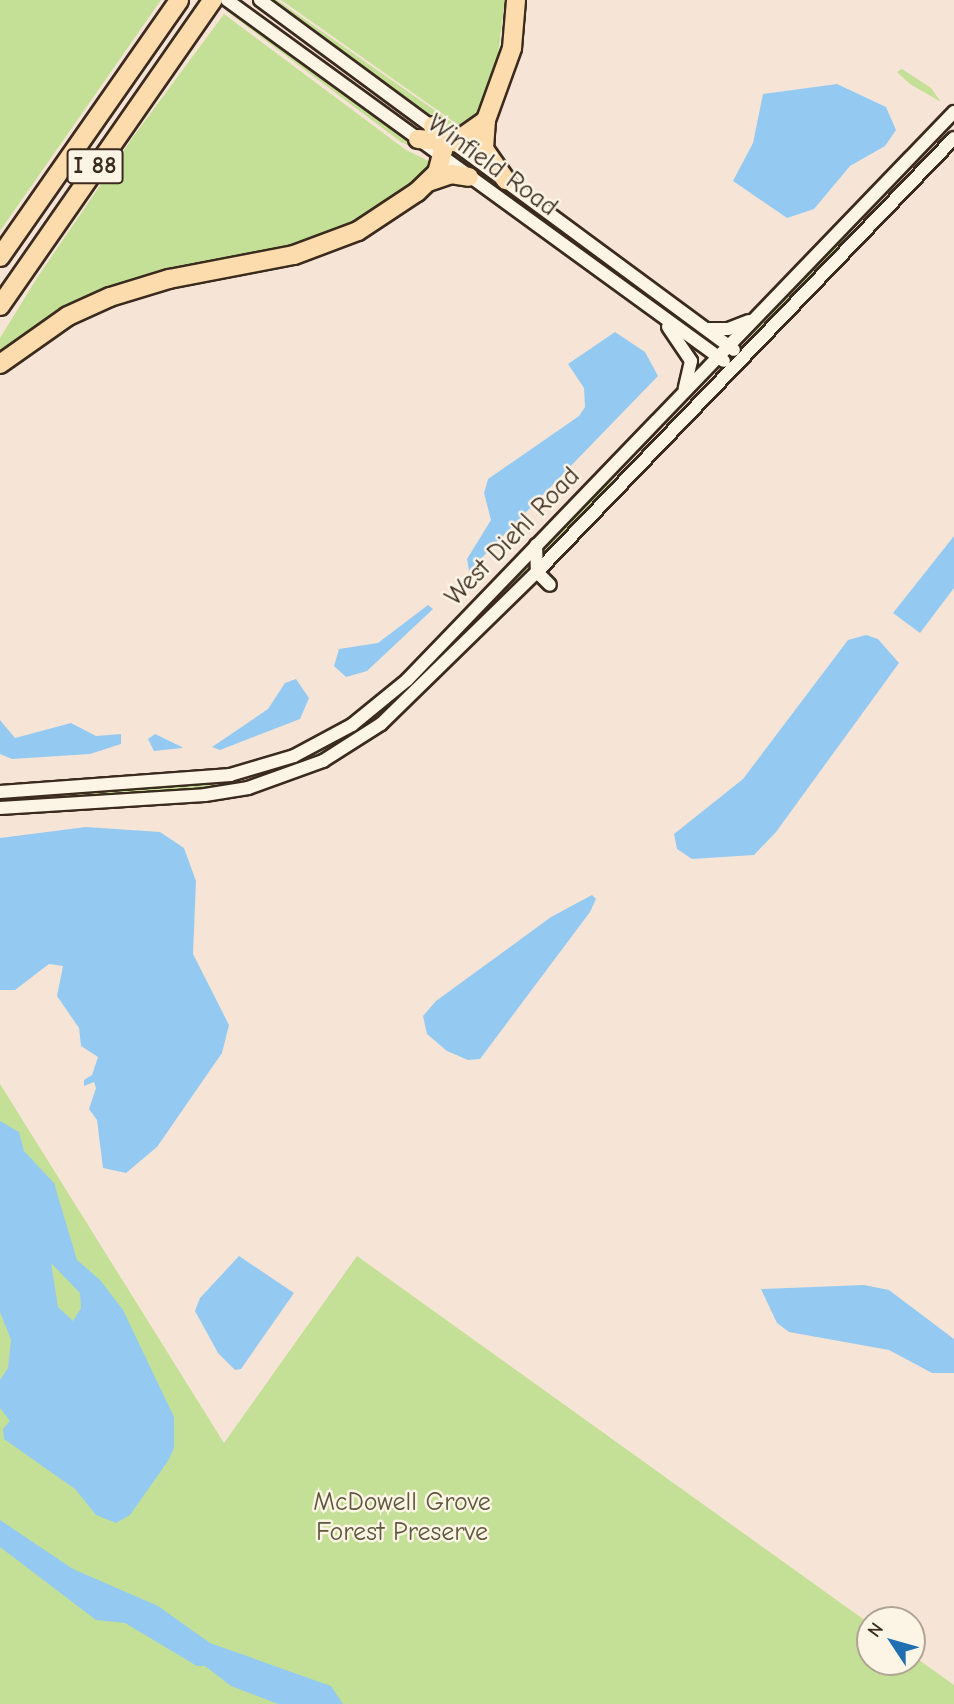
<!DOCTYPE html>
<style>
body{margin:0}
#map{position:relative;width:954px;height:1704px;overflow:hidden;background:#f6e5d6;font-family:"Comic Neue",sans-serif}
div>[style]{position:absolute}
[style*='--x']{left:calc(var(--x)*1px);top:calc(var(--y)*1px);width:calc(var(--w)*1px);rotate:calc(var(--a)*1deg)}
.green>*{inset:0;background:#c4df96}
.water>*{inset:0;background:#94caf2}
.roads{filter:drop-shadow(2px 0 #3b2a1e) drop-shadow(-2px 0 #3b2a1e) drop-shadow(0 2px #3b2a1e) drop-shadow(0 -2px #3b2a1e)}
.secondary>*{height:12px;margin:-6px;padding:0 6px;transform-origin:6px;border-radius:6px;background:#fcf5e5}
.highway>*{height:18px;margin:-9px;padding:0 9px;transform-origin:9px;border-radius:9px;background:#fcdcac}
span{translate:-50% -50%;white-space:nowrap;text-align:center;line-height:1.15;-webkit-text-stroke:5px #fcf5e5;paint-order:stroke}
.shield-label span{padding:2px 5px;background:#fcf5e5;border:2px solid;border-radius:5px;-webkit-text-stroke-width:0}
.shield-label{font-size:24px;color:#3b2a1e;font-weight:700}
.street-label{font-size:26px;color:#3b2a1e}
.park-label{font-size:26px;color:#5d573c}
.north{position:absolute;left:856px;top:1606px;width:70px;height:70px;box-sizing:border-box;background:#fcf5e5;border:2px solid #afa495;border-radius:50%;rotate:306deg;font-size:19px;font-weight:700;line-height:28px;text-align:center;color:#3b2a1e}
.north::after{content:'';display:block;margin:auto;width:24px;height:32px;background:#1f6fb2;clip-path:polygon(50% 0,100% 100%,50% 72%,0 100%)}
</style>
<div id="map">
<div class="green">
<div style="clip-path:polygon(0 0,161px 0,0 231px)"></div>
<div style="clip-path:polygon(269px 0,277px 0,460px 128px,455px 136px)"></div>
<div style="clip-path:polygon(281px 0,505px 0,498px 54px,478px 117px,468px 130px,457px 124px)"></div>
<div style="clip-path:polygon(227px 7px,433px 157px,401px 142px,225px 10px)"></div>
<div style="clip-path:polygon(224px 14px,406px 150px,437px 165px,375px 214px,306px 245px,110px 287px,49px 318px,0 356px,0 338px,37px 278px,133px 137px)"></div>
<div style="clip-path:polygon(902px 69px,931px 88px,941px 102px,910px 84px,897px 72px)"></div>
<div style="clip-path:polygon(455px 150px,589px 248px,588px 250px,493px 188px,451px 156px)"></div>
<div style="clip-path:polygon(881px 195px,801px 293px,752px 339px,750px 337px)"></div>
<div style="clip-path:polygon(640px 445px,581px 520px,542px 560px,540px 549px)"></div>
<div style="clip-path:polygon(533px 555px,535px 567px,461px 640px,505px 586px)"></div>
<div style="clip-path:polygon(265px 771px,220px 789px,0 804px,0 796px,206px 785px)"></div>
<div style="clip-path:polygon(0 1084px,224px 1443px,357px 1256px,870px 1624px,870px 1662px,912px 1662px,912px 1655px,954px 1685px,954px 1704px,0 1704px)"></div>
</div>
<div class="water">
<div style="clip-path:polygon(837px 84px,886px 107px,896px 130px,885px 146px,850px 166px,814px 209px,787px 218px,733px 181px,753px 143px,763px 94px)"></div>
<div style="clip-path:polygon(615px 332px,645px 352px,658px 376px,469px 571px,467px 559px,491px 520px,484px 493px,488px 479px,579px 416px,585px 407px,584px 388px,568px 364px)"></div>
<div style="clip-path:polygon(954px 536px,954px 588px,920px 633px,893px 613px)"></div>
<div style="clip-path:polygon(428px 605px,433px 609px,367px 671px,346px 677px,334px 666px,339px 649px,378px 643px)"></div>
<div style="clip-path:polygon(866px 635px,878px 639px,899px 663px,776px 832px,754px 855px,692px 859px,677px 849px,674px 834px,743px 779px,848px 640px)"></div>
<div style="clip-path:polygon(296px 679px,309px 698px,300px 719px,220px 750px,212px 747px,268px 709px,285px 683px)"></div>
<div style="clip-path:polygon(0 720px,15px 738px,71px 723px,96px 736px,121px 734px,121px 744px,90px 754px,12px 759px,0 754px)"></div>
<div style="clip-path:polygon(155px 734px,182px 747px,182px 748px,154px 751px,148px 739px)"></div>
<div style="clip-path:polygon(86px 827px,160px 832px,184px 848px,196px 881px,193px 954px,229px 1025px,222px 1053px,157px 1147px,126px 1173px,103px 1168px,97px 1120px,89px 1109px,96px 1088px,94px 1082px,84px 1086px,84px 1080px,92px 1075px,98px 1057px,81px 1046px,79px 1028px,57px 996px,63px 966px,49px 964px,15px 990px,0 990px,0 838px)"></div>
<div style="clip-path:polygon(592px 895px,596px 899px,590px 912px,480px 1059px,468px 1060px,447px 1051px,427px 1034px,423px 1016px,436px 1001px,551px 917px)"></div>
<div style="clip-path:polygon(evenodd,0 1121px,19px 1132px,24px 1151px,54px 1183px,77px 1260px,100px 1280px,123px 1310px,174px 1417px,174px 1448px,168px 1461px,130px 1515px,116px 1523px,96px 1515px,75px 1489px,4px 1439px,3px 1429px,10px 1421px,0 1408px,0 1380px,8px 1368px,11px 1340px,0 1312px,0 1121px,51px 1263px,80px 1293px,81px 1308px,73px 1321px,58px 1307px,51px 1263px)"></div>
<div style="clip-path:polygon(239px 1256px,294px 1293px,241px 1369px,235px 1370px,218px 1353px,195px 1311px,200px 1298px)"></div>
<div style="clip-path:polygon(864px 1285px,889px 1290px,954px 1339px,954px 1373px,932px 1373px,889px 1350px,789px 1332px,777px 1323px,761px 1289px)"></div>
<div style="clip-path:polygon(0 1520px,73px 1569px,158px 1606px,210px 1643px,331px 1686px,343px 1704px,278px 1704px,231px 1686px,205px 1666px,197px 1666px,125px 1623px,96px 1620px,0 1547px)"></div>
</div>
<div class="roads">
<div class="secondary">
<div style="--x:227;--y:0;--w:614;--a:35.99"></div>
<div style="--x:260;--y:0;--w:589;--a:36.44"></div>
<div style="--x:668;--y:327;--w:41;--a:55.9"></div>
<div style="--x:691;--y:361;--w:28;--a:103"></div>
<div style="--x:709;--y:329;--w:19;--a:0"></div>
<div style="--x:728;--y:329;--w:22;--a:-21"></div>
<div style="--x:536;--y:545;--w:27;--a:88"></div>
<div style="--x:537;--y:572;--w:18;--a:45"></div>
<div style="--x:0;--y:792;--w:231;--a:-4.2"></div>
<div style="--x:230;--y:775;--w:67;--a:-16.5"></div>
<div style="--x:294;--y:756;--w:66;--a:-28.1"></div>
<div style="--x:352;--y:725;--w:71;--a:-39.3"></div>
<div style="--x:407;--y:680;--w:789;--a:-46.08"></div>
<div style="--x:0;--y:808;--w:205;--a:-3.6"></div>
<div style="--x:205;--y:795;--w:44;--a:-9.2"></div>
<div style="--x:248;--y:788;--w:80;--a:-19.8"></div>
<div style="--x:323;--y:761;--w:69;--a:-32.5"></div>
<div style="--x:381;--y:724;--w:218;--a:-44.3"></div>
<div style="--x:537;--y:572;--w:602;--a:-46.14"></div>
</div>
<div class="highway">
<div style="--x:486;--y:120;--w:29;--a:94"></div>
<div style="--x:484;--y:149;--w:38;--a:55"></div>
<div style="--x:418;--y:139;--w:37;--a:5"></div>
<div style="--x:455;--y:142;--w:38;--a:-35"></div>
<div style="--x:486;--y:120;--w:77;--a:-70.1"></div>
<div style="--x:512;--y:48;--w:48;--a:-85.2"></div>
<div style="--x:431;--y:181;--w:21;--a:-19"></div>
<div style="--x:451;--y:174;--w:18;--a:9"></div>
<div style="--x:0;--y:257;--w:313;--a:-55.1"></div>
<div style="--x:0;--y:306;--w:373;--a:-55.2"></div>
<div style="--x:0;--y:364;--w:83;--a:-35.2"></div>
<div style="--x:68;--y:316;--w:46;--a:-24.3"></div>
<div style="--x:110;--y:297;--w:62;--a:-17"></div>
<div style="--x:169;--y:279;--w:127;--a:-10.9"></div>
<div style="--x:294;--y:255;--w:68;--a:-20.6"></div>
<div style="--x:358;--y:231;--w:71;--a:-33.5"></div>
<div style="--x:417;--y:192;--w:28;--a:-44"></div>
<div style="--x:437;--y:173;--w:24;--a:-75"></div>
<div style="--x:443;--y:150;--w:26;--a:-113"></div>
</div>
</div>
<div class="shield-label">
<span style="left:95px;top:166px">I 88</span>
</div>
<div class="street-label">
<span style="left:492px;top:166px;rotate:36deg">Winfield Road</span>
<span style="left:513px;top:537px;rotate:-46deg">West Diehl Road</span>
</div>
<div class="park-label">
<span style="left:402px;top:1518px">McDowell Grove<br>Forest Preserve</span>
</div>
<div class="north">N</div>
</div>
